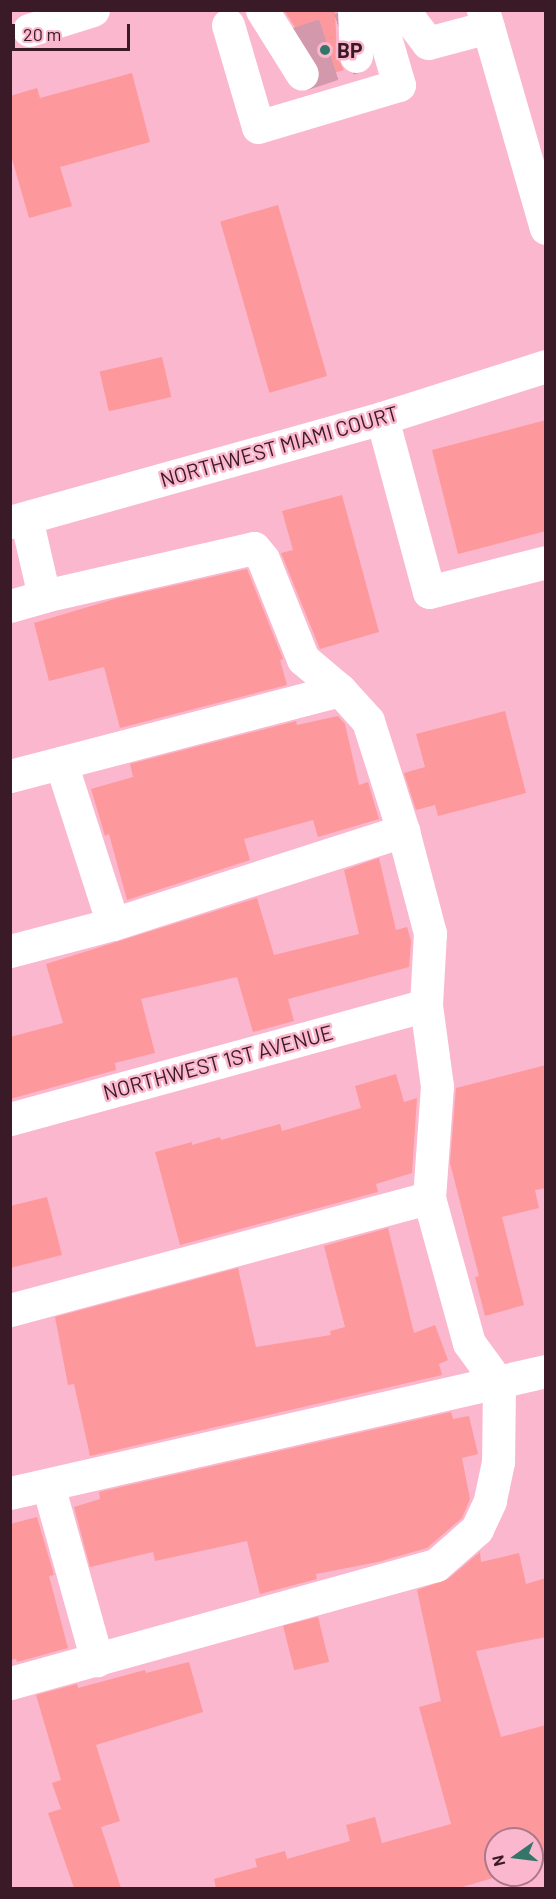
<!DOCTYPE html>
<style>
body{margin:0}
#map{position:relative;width:556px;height:1899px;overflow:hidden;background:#fbb7cd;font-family:Barlow,sans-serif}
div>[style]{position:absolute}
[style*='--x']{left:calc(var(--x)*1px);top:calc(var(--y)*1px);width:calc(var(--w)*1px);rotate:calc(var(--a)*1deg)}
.building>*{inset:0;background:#fd999c;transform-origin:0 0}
.minor-tunnel>*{height:33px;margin-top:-16.5px;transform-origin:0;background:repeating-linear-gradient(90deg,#d498ac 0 33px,transparent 0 49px)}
.minor>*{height:33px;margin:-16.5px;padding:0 16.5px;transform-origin:16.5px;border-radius:16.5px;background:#fff}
.major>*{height:33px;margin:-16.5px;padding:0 16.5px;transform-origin:16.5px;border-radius:16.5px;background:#fff}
.dots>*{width:16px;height:16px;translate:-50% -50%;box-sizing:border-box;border:3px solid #fbb7cd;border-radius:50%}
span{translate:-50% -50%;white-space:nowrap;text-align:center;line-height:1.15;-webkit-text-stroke:5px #fbb7cd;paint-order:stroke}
.poi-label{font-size:21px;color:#391a26;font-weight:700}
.left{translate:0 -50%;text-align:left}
.street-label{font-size:21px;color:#391a26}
.frame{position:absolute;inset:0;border:12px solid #391a26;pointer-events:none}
.north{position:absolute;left:484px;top:1827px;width:60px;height:60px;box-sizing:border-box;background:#fbb7cd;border:2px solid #ad788a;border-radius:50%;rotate:256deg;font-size:16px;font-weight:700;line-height:24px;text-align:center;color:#391a26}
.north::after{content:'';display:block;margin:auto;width:21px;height:27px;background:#337669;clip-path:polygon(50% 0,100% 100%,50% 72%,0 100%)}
.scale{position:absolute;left:12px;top:24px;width:118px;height:27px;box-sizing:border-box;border:3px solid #391a26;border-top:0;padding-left:8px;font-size:18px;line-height:21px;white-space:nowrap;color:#391a26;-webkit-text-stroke:4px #fbb7cd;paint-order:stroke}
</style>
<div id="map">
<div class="building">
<div style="clip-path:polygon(284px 10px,335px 10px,337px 57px,344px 70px,320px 77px,318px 64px)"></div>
<div style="clip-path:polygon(132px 73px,150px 142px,60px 167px,72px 206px,29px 218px,10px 152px,10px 96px,37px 88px,40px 98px)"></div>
<div style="left:278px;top:205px;width:178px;height:60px;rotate:74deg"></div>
<div style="left:162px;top:357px;width:41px;height:64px;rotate:77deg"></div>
<div style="clip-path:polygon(546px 420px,546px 531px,458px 554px,432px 450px)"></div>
<div style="clip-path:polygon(342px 495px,379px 632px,320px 649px,281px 553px,293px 550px,282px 511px)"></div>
<div style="clip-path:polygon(247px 569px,283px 659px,280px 660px,287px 685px,120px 728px,104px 667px,49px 681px,34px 623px,118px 598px)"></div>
<div style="clip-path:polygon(505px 711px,526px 793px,438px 816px,435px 805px,416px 810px,404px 773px,425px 767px,416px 734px)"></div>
<div style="clip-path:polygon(338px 716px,345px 724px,359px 785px,368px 782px,379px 819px,318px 837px,313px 820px,244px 839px,250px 860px,127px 900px,109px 834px,105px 836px,91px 789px,133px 777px,130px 764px,296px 721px,297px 725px)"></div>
<div style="clip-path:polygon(379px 858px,396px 930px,407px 927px,411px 941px,409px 967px,288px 999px,294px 1021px,253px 1032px,237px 977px,141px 999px,155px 1053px,115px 1063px,116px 1070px,10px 1099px,10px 1037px,63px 1023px,46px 964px,257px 898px,274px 955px,359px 934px,344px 870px)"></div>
<div style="clip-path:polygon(546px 1065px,546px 1188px,535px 1190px,539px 1208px,502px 1217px,524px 1305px,485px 1316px,475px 1277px,479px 1276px,450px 1163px,456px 1088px)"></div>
<div style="clip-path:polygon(396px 1074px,404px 1102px,417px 1098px,412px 1173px,376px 1184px,378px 1192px,180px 1245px,155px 1152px,192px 1142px,192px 1145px,220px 1137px,221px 1140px,280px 1124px,282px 1131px,361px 1108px,355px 1086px)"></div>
<div style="clip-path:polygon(47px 1197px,62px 1255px,10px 1268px,10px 1206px)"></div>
<div style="clip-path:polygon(388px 1228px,414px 1333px,435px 1325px,448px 1360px,439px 1364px,442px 1375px,90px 1456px,74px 1384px,68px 1385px,55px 1317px,238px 1268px,256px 1347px,331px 1335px,330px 1331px,345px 1327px,324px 1246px)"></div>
<div style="clip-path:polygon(451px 1412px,453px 1419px,469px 1416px,478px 1454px,462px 1458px,470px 1499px,462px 1518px,427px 1548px,378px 1562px,316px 1574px,317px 1579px,260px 1594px,247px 1541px,155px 1561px,153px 1552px,90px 1567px,74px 1507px,100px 1499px,99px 1492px)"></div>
<div style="clip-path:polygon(37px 1517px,54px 1575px,49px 1576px,68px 1648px,17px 1662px,16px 1659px,10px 1660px,10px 1524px)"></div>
<div style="clip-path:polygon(480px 1552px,481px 1562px,519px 1553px,526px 1584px,546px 1578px,546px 1637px,476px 1651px,501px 1737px,546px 1725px,546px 1862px,532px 1866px,532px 1839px,496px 1839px,496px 1875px,503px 1875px,459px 1888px,216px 1888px,214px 1879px,257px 1867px,255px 1859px,285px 1851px,287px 1859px,350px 1841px,346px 1825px,375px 1817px,382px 1843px,451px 1824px,419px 1707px,441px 1701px,417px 1590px,448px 1579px)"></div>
<div style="left:318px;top:1617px;width:46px;height:36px;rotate:76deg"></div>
<div style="clip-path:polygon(189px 1662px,203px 1712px,96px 1745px,120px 1821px,101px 1827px,121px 1888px,74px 1888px,48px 1813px,61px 1809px,52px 1783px,61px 1780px,36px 1695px,77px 1684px,78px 1688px,145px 1670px,146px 1673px)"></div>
</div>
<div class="minor-tunnel">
<div style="--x:293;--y:45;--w:57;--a:-18.4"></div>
<div style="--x:302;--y:74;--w:57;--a:-18.4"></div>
</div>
<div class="minor">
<div style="--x:262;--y:10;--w:75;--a:58"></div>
<div style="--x:354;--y:10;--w:46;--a:87.5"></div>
<div style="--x:403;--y:10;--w:41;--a:52.9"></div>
<div style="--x:428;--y:43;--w:62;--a:-14.9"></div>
<div style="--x:228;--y:25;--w:106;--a:73.6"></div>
<div style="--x:258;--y:127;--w:147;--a:-16.6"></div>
<div style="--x:399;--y:85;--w:78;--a:-106.3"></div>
<div style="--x:29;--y:30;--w:67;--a:-17.4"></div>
<div style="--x:382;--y:418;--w:180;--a:74.9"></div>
<div style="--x:429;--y:592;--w:121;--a:-14.4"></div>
<div style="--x:26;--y:518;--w:80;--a:77"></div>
<div style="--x:10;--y:522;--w:386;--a:-15.6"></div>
<div style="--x:382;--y:418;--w:172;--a:-17.6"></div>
<div style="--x:10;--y:606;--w:35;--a:-16"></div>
<div style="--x:44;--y:596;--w:215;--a:-12.9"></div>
<div style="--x:254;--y:548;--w:14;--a:51"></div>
<div style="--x:263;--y:559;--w:108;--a:68.2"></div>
<div style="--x:303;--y:659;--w:48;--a:40"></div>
<div style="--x:340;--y:690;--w:42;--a:47.9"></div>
<div style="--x:368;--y:721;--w:115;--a:72.3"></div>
<div style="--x:403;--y:831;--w:106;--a:75.2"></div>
<div style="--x:430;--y:933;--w:72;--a:93.2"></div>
<div style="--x:426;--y:1005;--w:82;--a:82.3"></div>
<div style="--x:437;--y:1086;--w:112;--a:94.1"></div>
<div style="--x:429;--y:1198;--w:150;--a:74.6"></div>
<div style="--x:469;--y:1343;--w:51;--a:53.8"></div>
<div style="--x:499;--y:1384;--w:78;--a:90.7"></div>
<div style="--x:498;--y:1462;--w:40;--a:102"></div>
<div style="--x:490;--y:1501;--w:31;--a:115"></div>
<div style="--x:477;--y:1529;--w:55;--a:138.7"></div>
<div style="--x:436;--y:1565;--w:442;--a:164.5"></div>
<div style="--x:61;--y:763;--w:169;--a:72.1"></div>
<div style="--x:10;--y:776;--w:341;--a:-14.6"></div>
<div style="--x:10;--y:951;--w:106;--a:-14.7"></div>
<div style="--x:113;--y:924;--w:305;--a:-17.8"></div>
<div style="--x:10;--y:1119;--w:431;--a:-15.3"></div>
<div style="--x:10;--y:1310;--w:434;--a:-15"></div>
<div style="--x:48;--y:1485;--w:182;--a:74.4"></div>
<div style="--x:10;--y:1493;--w:550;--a:-12.82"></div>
</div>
<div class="major">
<div style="--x:483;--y:10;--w:227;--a:73.9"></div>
</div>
<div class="dots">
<div style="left:325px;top:50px;background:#337669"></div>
</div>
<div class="poi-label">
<span class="left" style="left:337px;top:50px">BP</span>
</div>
<div class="street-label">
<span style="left:279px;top:446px;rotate:-16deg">NORTHWEST MIAMI COURT</span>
<span style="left:218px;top:1062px;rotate:-15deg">NORTHWEST 1ST AVENUE</span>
</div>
<div class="frame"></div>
<div class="north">N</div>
<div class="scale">20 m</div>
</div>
